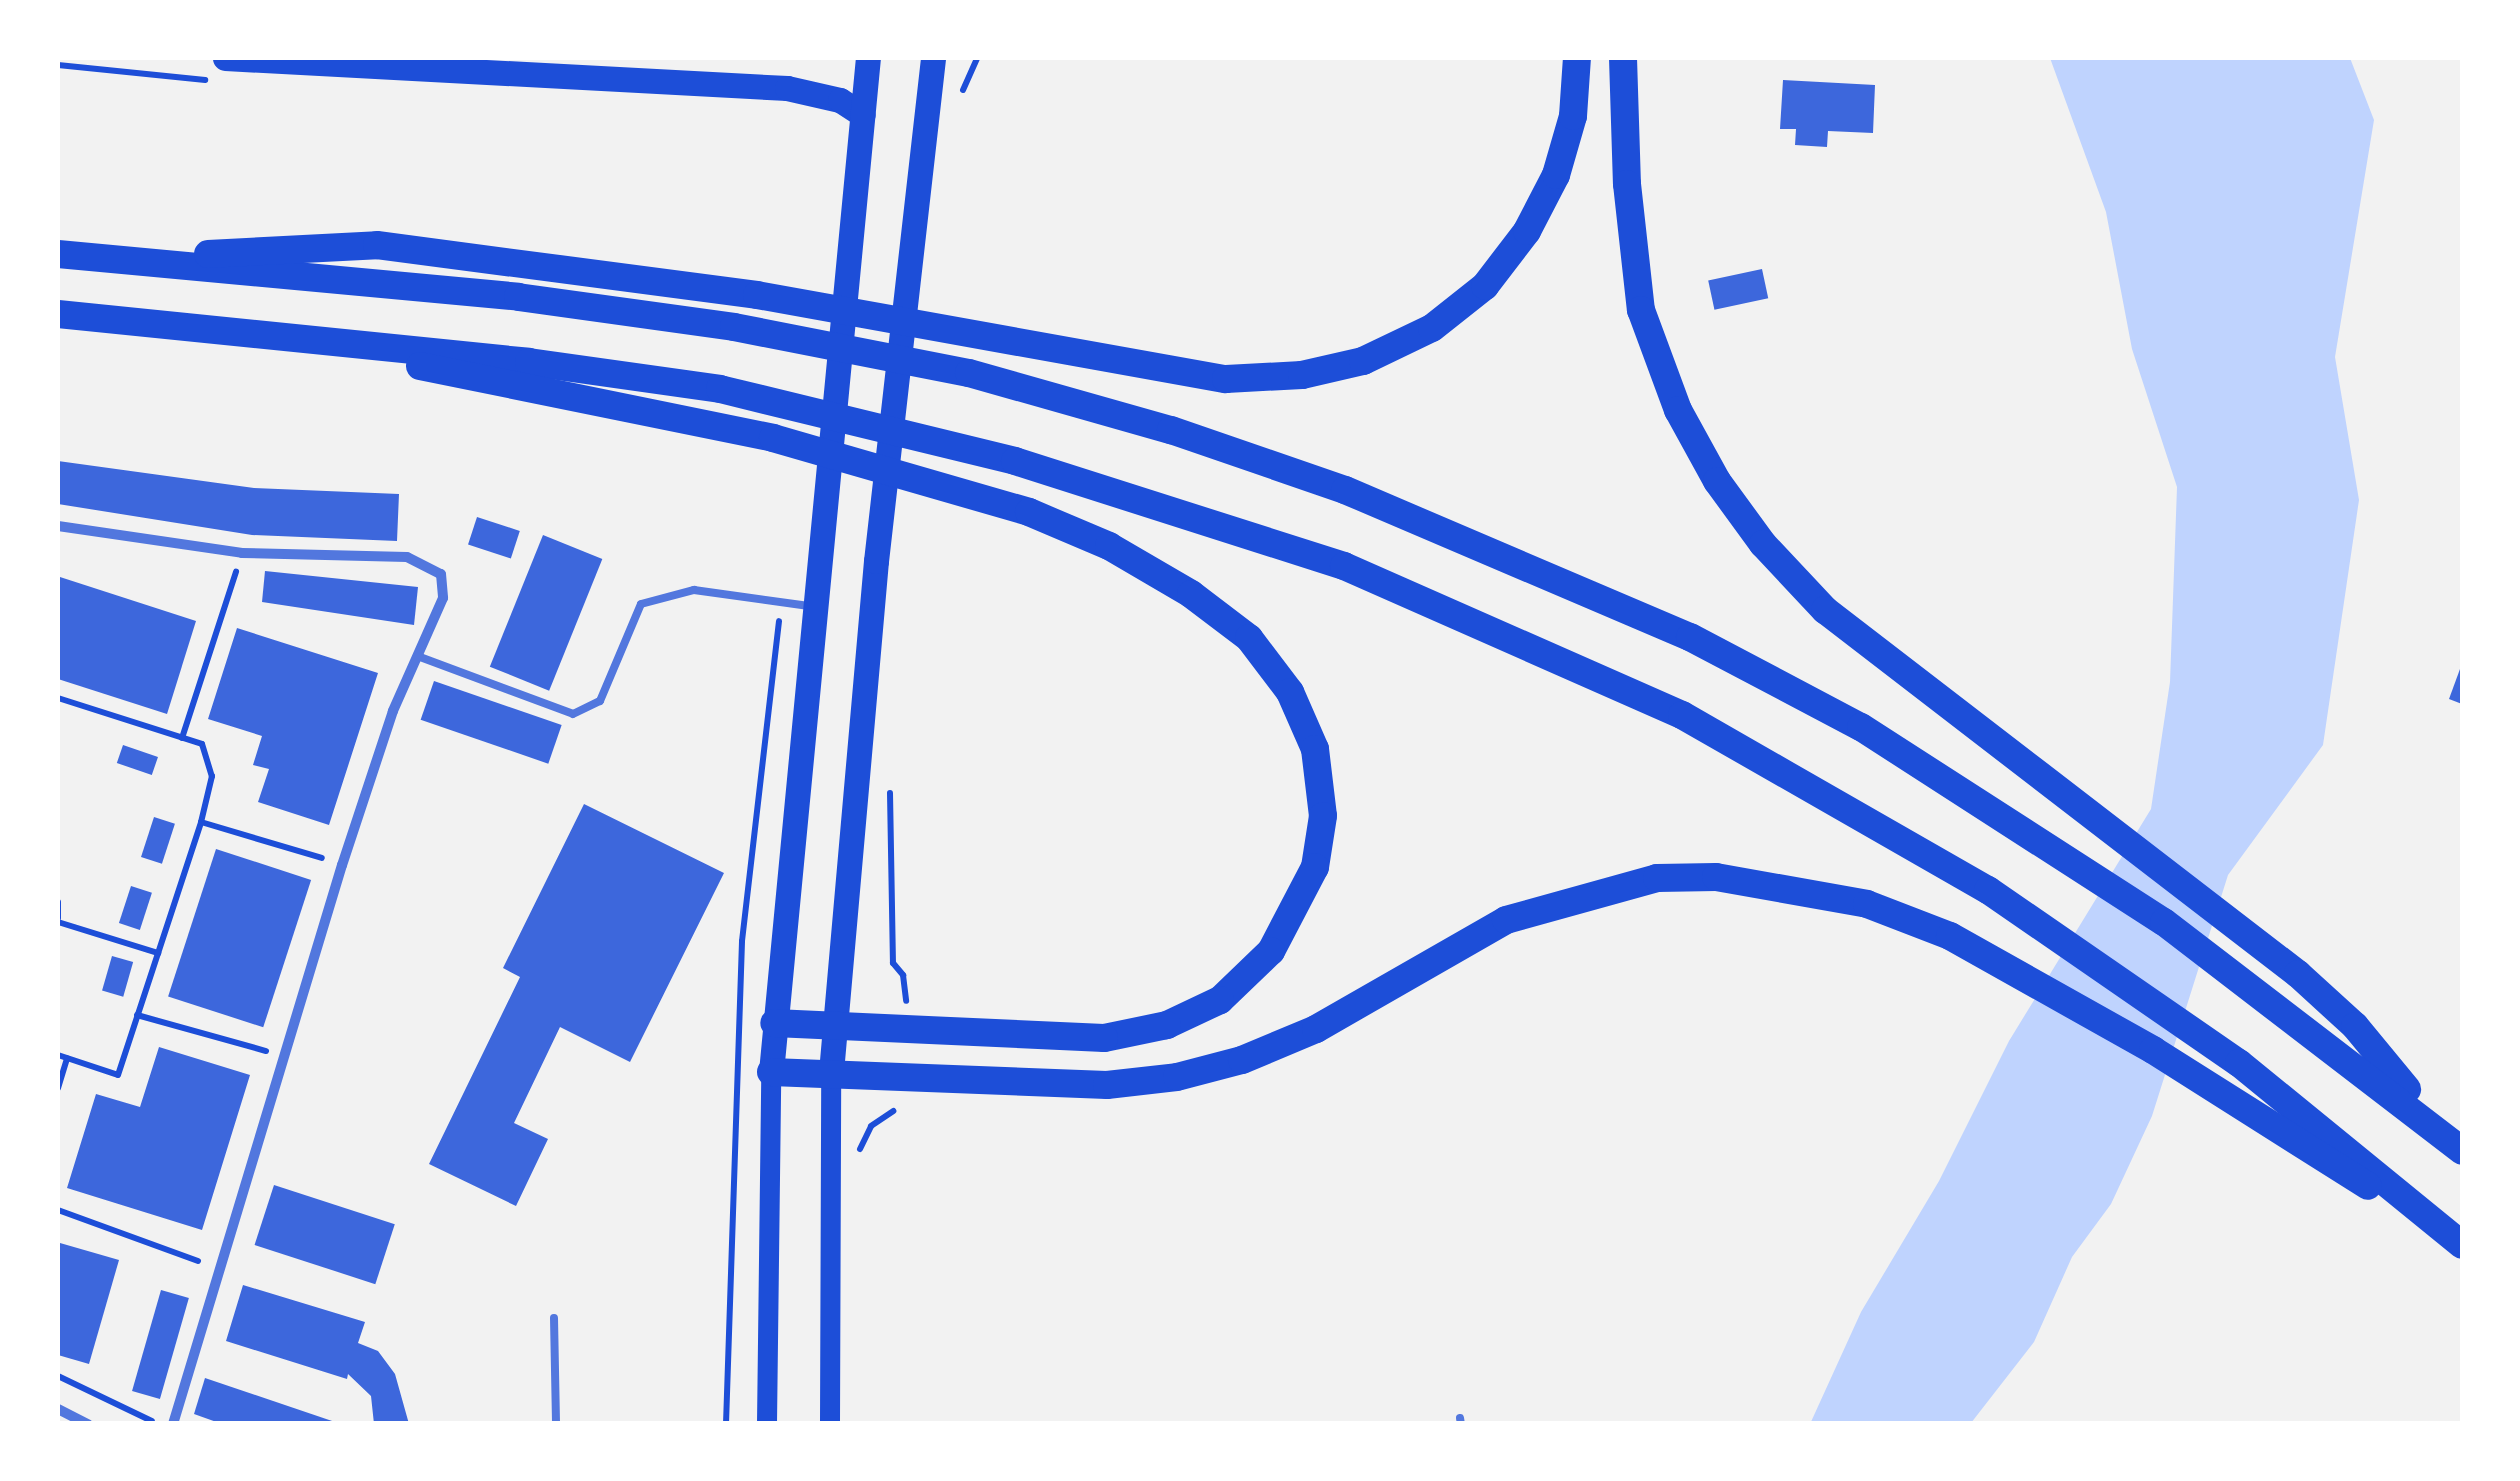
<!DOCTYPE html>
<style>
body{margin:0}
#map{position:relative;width:2520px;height:1481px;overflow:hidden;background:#f2f2f2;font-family:"Sofia Sans Condensed",sans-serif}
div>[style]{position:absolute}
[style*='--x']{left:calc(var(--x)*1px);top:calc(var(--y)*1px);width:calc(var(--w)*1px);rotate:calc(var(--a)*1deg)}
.water>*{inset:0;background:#bfd3fe}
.building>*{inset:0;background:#3d67dc;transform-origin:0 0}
.path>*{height:6px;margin:-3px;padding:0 3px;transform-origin:3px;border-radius:3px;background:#1d4ed8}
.service>*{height:8px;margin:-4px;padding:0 4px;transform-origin:4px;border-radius:4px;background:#5277de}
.minor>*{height:10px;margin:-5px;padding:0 5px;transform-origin:5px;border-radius:5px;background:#5277de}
.secondary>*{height:20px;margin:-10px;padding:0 10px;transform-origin:10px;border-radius:10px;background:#1d4ed8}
.primary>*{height:25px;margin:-12.5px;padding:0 12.5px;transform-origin:12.5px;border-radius:12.5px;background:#1d4ed8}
.trunk>*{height:28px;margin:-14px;padding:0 14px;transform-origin:14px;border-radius:14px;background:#1d4ed8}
span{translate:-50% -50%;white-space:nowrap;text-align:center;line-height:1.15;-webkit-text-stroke:8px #fff;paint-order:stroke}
.frame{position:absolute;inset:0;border:60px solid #fff;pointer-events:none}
</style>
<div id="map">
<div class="water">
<div style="clip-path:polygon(2050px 58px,2350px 58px,2374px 120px,2335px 357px,2359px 500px,2323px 745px,2228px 875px,2152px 1116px,2111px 1204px,2072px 1257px,2034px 1342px,1971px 1423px,1810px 1424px,1861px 1312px,1939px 1181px,2009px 1041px,2151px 809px,2170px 682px,2177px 487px,2132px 349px,2106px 212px)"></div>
</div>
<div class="building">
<div style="clip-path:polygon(1783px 80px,1875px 85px,1873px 133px,1828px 131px,1827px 147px,1795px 145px,1796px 129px,1780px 129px)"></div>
<div style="left:1762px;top:269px;width:30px;height:55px;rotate:78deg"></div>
<div style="clip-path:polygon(58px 461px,254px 488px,399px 494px,397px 541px,252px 535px,58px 504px)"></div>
<div style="left:477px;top:517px;width:45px;height:29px;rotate:18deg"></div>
<div style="left:543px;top:535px;width:64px;height:142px;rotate:22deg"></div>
<div style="clip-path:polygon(265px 571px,418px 587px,414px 625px,262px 602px)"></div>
<div style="clip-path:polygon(60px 577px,196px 621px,167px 714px,58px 679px)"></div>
<div style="clip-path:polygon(237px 628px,378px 673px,329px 825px,258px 802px,269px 769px,253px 765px,262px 736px,208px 719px)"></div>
<div style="clip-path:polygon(2460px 669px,2462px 669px,2462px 704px,2449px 699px)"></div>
<div style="left:434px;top:681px;width:135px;height:41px;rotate:19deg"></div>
<div style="left:123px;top:745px;width:37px;height:19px;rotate:19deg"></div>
<div style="clip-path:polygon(584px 804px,724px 873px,630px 1062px,560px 1027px,514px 1123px,548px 1139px,516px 1206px,429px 1164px,520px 977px,503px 968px)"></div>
<div style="left:154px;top:817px;width:22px;height:42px;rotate:18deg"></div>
<div style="left:216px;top:849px;width:100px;height:155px;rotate:18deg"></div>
<div style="left:131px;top:886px;width:22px;height:39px;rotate:18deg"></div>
<div style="left:112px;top:956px;width:22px;height:36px;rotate:16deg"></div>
<div style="clip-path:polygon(159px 1047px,250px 1075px,202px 1230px,67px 1188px,96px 1094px,140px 1107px)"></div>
<div style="left:274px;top:1185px;width:127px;height:63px;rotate:18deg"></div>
<div style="clip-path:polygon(60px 1243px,119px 1260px,89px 1364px,58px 1355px)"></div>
<div style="clip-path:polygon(243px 1285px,365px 1322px,358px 1343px,378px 1351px,395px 1374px,409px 1424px,374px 1424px,371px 1396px,348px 1374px,347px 1379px,226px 1341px)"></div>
<div style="left:161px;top:1290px;width:29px;height:105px;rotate:16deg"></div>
<div style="clip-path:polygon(205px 1378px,338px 1423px,338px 1424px,222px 1424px,194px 1414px)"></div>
</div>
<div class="path">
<div style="--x:58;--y:65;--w:148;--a:5.8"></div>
<div style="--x:963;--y:90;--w:35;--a:-66"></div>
<div style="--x:58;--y:698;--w:151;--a:17.7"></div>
<div style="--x:202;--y:744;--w:34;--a:73"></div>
<div style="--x:212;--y:776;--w:47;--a:103.4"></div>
<div style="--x:201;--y:822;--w:126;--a:16.6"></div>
<div style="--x:182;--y:738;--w:175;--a:-72"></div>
<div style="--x:890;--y:793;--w:170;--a:89"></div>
<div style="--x:893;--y:963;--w:16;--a:50"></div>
<div style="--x:903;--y:975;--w:26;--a:83"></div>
<div style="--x:58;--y:902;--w:16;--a:90"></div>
<div style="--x:58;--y:922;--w:105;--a:17.2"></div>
<div style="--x:137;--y:1015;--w:134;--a:15.6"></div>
<div style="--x:58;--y:1055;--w:63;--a:18.4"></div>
<div style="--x:118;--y:1075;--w:266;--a:-71.8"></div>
<div style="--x:58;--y:1088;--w:31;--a:-73"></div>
<div style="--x:860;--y:1149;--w:25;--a:-64"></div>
<div style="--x:871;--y:1126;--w:27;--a:-34"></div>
<div style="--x:58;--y:1210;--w:149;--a:20"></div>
<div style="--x:58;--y:1376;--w:104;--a:25.6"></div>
<div style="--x:726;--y:1424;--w:483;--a:-88.1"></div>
<div style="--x:742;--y:941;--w:322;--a:-83.4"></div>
</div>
<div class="service">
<div style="--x:420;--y:657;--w:163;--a:20.4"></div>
<div style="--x:573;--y:714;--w:30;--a:-26"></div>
<div style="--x:600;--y:701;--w:105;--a:-67.1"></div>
<div style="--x:641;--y:604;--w:55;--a:-14.8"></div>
<div style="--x:694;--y:590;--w:116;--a:7.9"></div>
<div style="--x:554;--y:1318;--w:106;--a:88.9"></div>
<div style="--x:1460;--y:1418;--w:6;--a:81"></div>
</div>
<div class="minor">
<div style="--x:58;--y:526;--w:186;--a:8.3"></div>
<div style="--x:242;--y:553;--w:165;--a:1.4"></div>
<div style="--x:407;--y:557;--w:38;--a:27"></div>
<div style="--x:441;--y:574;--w:24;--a:85"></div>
<div style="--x:443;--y:598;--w:124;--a:113.9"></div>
<div style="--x:393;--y:711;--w:162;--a:108.3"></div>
<div style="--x:342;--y:865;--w:584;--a:106.82"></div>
<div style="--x:58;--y:1409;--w:34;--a:27"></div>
</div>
<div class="secondary">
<div style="--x:767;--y:1424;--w:352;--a:-89.3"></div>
<div style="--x:830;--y:1424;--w:352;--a:-89.8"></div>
</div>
<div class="primary">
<div style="--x:225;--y:58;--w:563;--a:3.06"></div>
<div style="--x:787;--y:88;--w:54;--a:12.8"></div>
<div style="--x:840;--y:100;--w:27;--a:33"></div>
<div style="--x:771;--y:1072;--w:1019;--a:-84.54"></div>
<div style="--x:831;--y:1072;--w:513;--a:-84.97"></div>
<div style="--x:876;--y:561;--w:506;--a:-83.53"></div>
</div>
<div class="trunk">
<div style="--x:1623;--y:58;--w:126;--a:88.2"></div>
<div style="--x:1627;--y:184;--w:127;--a:83.7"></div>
<div style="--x:1641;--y:310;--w:107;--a:69.7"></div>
<div style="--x:1678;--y:410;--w:81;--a:61.2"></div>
<div style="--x:1717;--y:481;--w:78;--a:53.9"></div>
<div style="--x:1763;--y:544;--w:91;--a:46.8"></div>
<div style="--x:1825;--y:610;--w:597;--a:37.58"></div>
<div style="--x:2298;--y:974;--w:77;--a:42.4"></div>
<div style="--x:2355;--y:1026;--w:82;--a:50.5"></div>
<div style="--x:58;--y:254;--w:462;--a:5.3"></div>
<div style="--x:518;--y:297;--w:218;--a:7.9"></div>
<div style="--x:734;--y:327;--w:239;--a:11.1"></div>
<div style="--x:969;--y:373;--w:210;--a:15.8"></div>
<div style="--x:1171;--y:430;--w:184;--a:19"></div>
<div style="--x:1345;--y:490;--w:375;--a:23.1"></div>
<div style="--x:1690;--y:637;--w:193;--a:27.8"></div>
<div style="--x:1861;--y:727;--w:360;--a:32.8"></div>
<div style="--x:2164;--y:922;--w:376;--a:37.5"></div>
<div style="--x:208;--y:254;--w:169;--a:-3"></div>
<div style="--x:377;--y:245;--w:383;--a:7.5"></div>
<div style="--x:757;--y:295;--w:476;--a:10.2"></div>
<div style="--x:1226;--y:379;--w:76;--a:-3"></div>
<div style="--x:1302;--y:375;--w:63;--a:-12.9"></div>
<div style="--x:1363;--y:361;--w:76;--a:-25.6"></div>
<div style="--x:1432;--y:328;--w:68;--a:-38.4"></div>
<div style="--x:1485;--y:286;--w:69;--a:-52.6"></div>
<div style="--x:1527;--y:231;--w:63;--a:-62.6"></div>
<div style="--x:1556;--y:175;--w:61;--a:-73.9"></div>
<div style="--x:1573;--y:116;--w:58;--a:-86.1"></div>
<div style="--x:58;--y:314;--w:473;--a:5.8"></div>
<div style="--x:529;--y:362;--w:193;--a:8"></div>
<div style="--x:720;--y:389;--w:304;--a:13.7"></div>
<div style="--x:1015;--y:461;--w:345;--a:17.7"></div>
<div style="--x:1344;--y:566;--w:369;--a:23.8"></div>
<div style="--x:1682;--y:715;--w:353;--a:29.8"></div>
<div style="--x:1988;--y:890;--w:305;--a:34.6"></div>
<div style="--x:2239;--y:1063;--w:288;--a:39.2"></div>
<div style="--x:420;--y:366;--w:360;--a:11.5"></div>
<div style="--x:773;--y:438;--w:266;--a:16.1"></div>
<div style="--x:1029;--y:512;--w:87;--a:23"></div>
<div style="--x:1109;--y:546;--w:95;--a:30.3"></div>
<div style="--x:1191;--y:594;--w:73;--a:37.2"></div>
<div style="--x:1249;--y:638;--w:68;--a:52.8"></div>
<div style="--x:1290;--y:692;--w:62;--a:66.3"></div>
<div style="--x:1315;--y:749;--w:67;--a:83.2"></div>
<div style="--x:1323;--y:816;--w:52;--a:98.9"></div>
<div style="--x:1315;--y:867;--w:95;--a:117.6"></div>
<div style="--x:1271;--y:951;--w:71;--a:136.1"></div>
<div style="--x:1220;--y:1000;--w:59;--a:154.7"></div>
<div style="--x:1167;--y:1025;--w:64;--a:168.3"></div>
<div style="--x:1104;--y:1038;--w:330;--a:-177.4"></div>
<div style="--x:771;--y:1072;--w:336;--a:2.2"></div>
<div style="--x:1107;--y:1085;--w:70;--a:-6.5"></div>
<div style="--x:1177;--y:1077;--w:67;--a:-14.7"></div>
<div style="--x:1242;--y:1060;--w:80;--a:-22.7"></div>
<div style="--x:1316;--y:1029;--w:219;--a:-29.8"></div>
<div style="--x:1506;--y:920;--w:157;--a:-15.5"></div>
<div style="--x:1657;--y:878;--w:59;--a:-1"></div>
<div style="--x:1716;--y:877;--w:153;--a:10.1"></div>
<div style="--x:1867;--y:904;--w:89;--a:21.1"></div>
<div style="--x:1950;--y:936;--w:233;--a:29.3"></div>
<div style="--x:2153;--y:1050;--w:254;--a:32.3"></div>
</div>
<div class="frame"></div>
</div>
